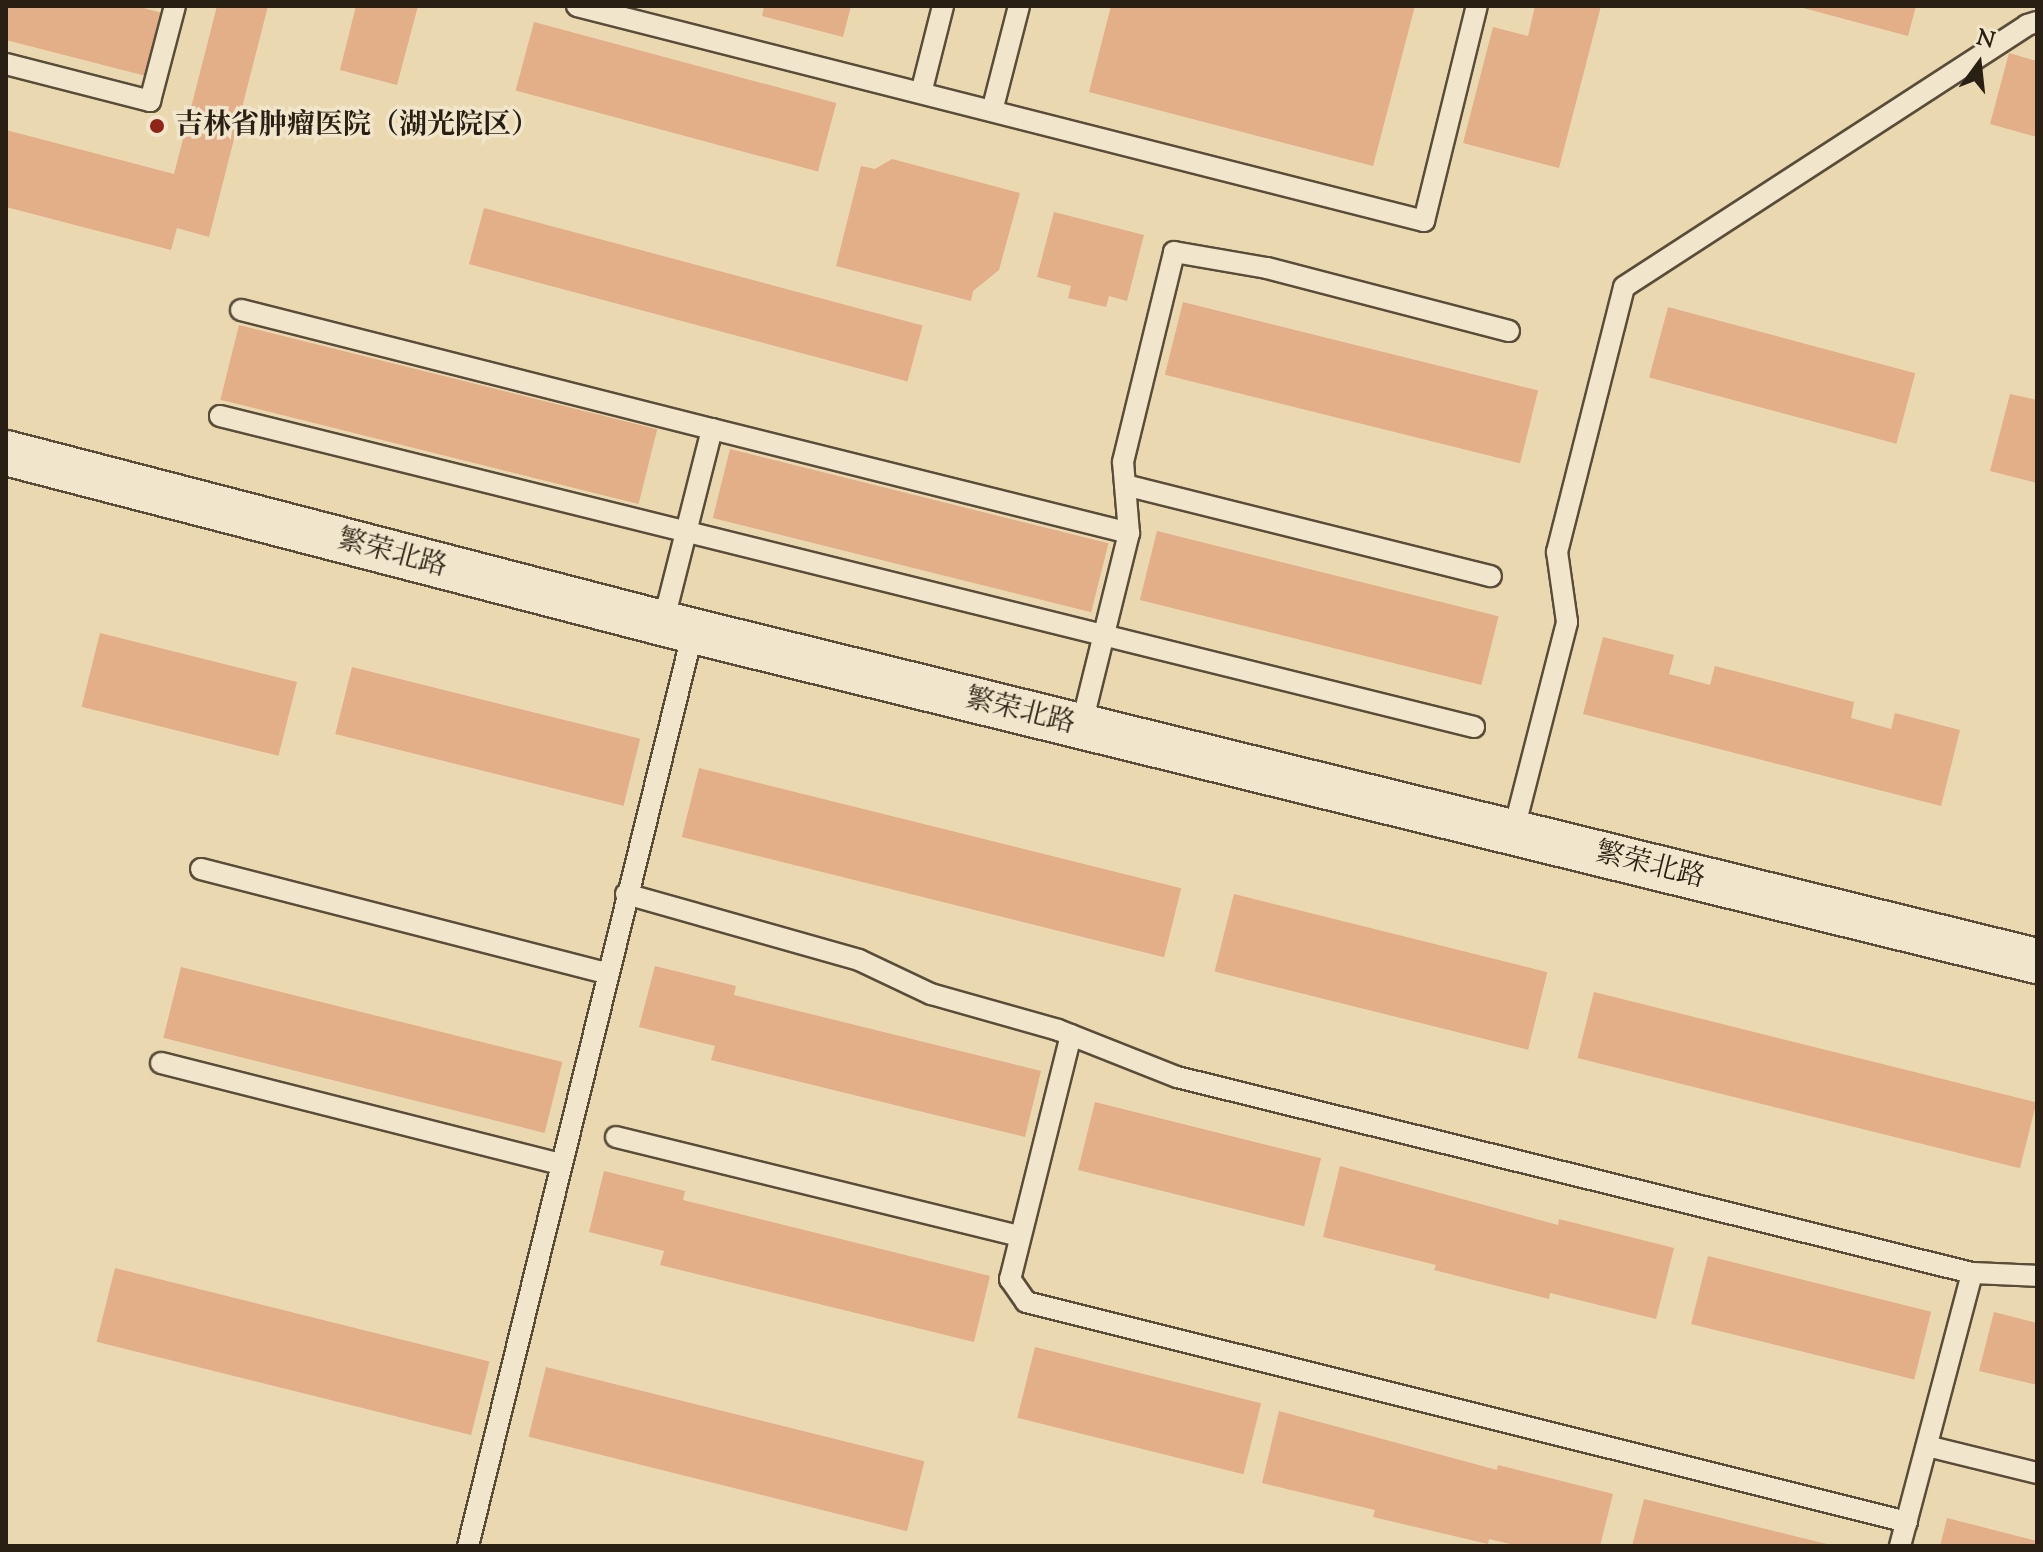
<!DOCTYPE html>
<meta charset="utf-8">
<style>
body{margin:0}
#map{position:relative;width:2043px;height:1552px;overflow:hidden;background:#ead8b1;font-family:"Sorts Mill Goudy","Noto Serif SC",serif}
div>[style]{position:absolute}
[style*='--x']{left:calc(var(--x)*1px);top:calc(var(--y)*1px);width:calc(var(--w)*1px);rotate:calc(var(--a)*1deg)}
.building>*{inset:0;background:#e2af88;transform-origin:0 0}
.roads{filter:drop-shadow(2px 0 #594d3a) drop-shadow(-2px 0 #594d3a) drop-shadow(0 2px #594d3a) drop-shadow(0 -2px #594d3a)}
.lane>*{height:20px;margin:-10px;padding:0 10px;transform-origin:10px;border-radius:10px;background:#f1e6cc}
.secondary>*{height:44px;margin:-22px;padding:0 22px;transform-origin:22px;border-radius:22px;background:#f1e6cc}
.dots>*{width:22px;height:22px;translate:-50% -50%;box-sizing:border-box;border:4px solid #f1e6cc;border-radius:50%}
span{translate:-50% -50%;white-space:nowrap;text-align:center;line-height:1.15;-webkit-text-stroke:7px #f1e6cc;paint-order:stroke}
.poi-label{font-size:28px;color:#291f13;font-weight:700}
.left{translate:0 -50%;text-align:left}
.street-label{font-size:28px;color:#291f13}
.frame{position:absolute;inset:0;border:8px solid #291f13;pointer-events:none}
.north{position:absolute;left:1939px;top:24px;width:80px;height:80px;-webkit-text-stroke:6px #f1e6cc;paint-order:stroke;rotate:15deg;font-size:22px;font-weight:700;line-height:32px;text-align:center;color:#291f13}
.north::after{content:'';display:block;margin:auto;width:28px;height:36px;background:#291f13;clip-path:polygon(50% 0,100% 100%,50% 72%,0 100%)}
</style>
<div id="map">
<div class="building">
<div style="clip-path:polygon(6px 6px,136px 6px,162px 13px,146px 76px,6px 40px)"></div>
<div style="clip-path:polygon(217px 6px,268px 6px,209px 237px,177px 228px,171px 250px,6px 207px,6px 130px,174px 174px)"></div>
<div style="clip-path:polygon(356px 6px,418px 6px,397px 85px,340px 70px)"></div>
<div style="clip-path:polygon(764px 6px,851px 6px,843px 37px,762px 16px)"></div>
<div style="clip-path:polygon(1111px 6px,1415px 6px,1373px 166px,1089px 92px)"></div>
<div style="clip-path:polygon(1535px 6px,1601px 6px,1559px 168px,1463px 143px,1493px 27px,1528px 36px)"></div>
<div style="clip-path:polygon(1796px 6px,1916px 6px,1908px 36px)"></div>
<div style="left:534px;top:22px;width:313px;height:71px;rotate:15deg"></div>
<div style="clip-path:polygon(2009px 53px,2037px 61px,2037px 137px,1990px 124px)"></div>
<div style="clip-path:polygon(892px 159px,1020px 193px,999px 270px,973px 291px,971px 301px,836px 266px,861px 166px,875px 169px)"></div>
<div style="left:484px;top:208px;width:454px;height:58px;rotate:15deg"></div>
<div style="clip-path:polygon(1054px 212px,1144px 235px,1127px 301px,1109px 296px,1106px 307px,1068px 298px,1071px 286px,1037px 277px)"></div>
<div style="left:1183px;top:302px;width:366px;height:75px;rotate:14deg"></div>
<div style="left:1668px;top:307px;width:256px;height:73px;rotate:15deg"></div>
<div style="left:239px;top:325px;width:431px;height:77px;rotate:14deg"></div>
<div style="clip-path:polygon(2010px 394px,2037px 400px,2037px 483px,1990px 471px)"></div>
<div style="left:730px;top:449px;width:390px;height:71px;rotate:14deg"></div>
<div style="left:1157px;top:531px;width:352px;height:71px;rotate:14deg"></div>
<div style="left:100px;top:633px;width:203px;height:76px;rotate:14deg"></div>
<div style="clip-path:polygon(1603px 637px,1674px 655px,1669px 674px,1710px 685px,1715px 666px,1854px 702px,1851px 718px,1891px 729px,1895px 713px,1960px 730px,1941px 806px,1583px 714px)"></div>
<div style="left:352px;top:667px;width:297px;height:69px;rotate:14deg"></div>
<div style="left:699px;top:768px;width:497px;height:71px;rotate:14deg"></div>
<div style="left:1234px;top:894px;width:323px;height:80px;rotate:14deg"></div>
<div style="clip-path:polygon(655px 966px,736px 986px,734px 995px,1041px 1071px,1025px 1137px,711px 1060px,715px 1046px,639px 1027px)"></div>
<div style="left:181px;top:967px;width:393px;height:73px;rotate:14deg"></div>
<div style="left:1594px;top:992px;width:456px;height:68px;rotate:14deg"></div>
<div style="left:1095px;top:1102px;width:233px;height:70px;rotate:14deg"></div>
<div style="clip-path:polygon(1340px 1166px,1558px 1225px,1559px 1219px,1674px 1248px,1656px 1319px,1550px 1293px,1549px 1299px,1434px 1270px,1436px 1265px,1323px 1237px)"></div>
<div style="clip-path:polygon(604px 1171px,685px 1191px,683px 1200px,990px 1276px,974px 1342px,660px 1265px,664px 1251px,589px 1232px)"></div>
<div style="left:1708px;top:1256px;width:230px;height:70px;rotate:14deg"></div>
<div style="left:115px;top:1268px;width:386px;height:76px;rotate:14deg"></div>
<div style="clip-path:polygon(1994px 1312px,2037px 1323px,2037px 1385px,1979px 1371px)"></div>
<div style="left:1035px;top:1347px;width:233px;height:73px;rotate:14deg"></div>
<div style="left:546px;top:1367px;width:390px;height:72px;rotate:14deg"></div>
<div style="clip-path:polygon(1279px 1411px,1497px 1470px,1498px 1465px,1613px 1494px,1600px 1546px,1519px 1546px,1489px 1539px,1488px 1544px,1373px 1517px,1375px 1510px,1262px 1483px)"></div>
<div style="clip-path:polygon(1644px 1499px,1831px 1545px,1831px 1546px,1632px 1546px)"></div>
<div style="clip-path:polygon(1947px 1518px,2037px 1541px,2037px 1546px,1940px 1546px)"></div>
</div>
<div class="roads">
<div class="lane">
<div style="--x:577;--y:6;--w:874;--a:14.24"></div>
<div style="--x:1424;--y:221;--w:221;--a:-76.2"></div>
<div style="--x:6;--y:64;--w:149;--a:14.4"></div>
<div style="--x:150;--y:101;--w:98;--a:-75.3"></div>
<div style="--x:921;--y:93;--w:90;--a:-75.8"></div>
<div style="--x:992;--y:111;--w:108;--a:-75.6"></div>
<div style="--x:241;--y:310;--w:486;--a:14.2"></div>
<div style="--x:220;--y:416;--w:1292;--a:13.93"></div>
<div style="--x:1125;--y:485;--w:377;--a:14"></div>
<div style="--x:663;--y:623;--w:200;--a:-75.8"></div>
<div style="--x:712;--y:429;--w:430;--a:14"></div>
<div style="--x:1081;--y:727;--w:200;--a:-76.1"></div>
<div style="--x:1129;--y:533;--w:71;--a:-94.8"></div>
<div style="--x:1123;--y:462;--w:216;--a:-76.3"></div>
<div style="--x:1174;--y:252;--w:94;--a:9.8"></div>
<div style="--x:1267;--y:268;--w:250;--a:14.6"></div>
<div style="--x:1513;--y:833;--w:218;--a:-75.6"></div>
<div style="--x:1567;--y:622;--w:71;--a:-98.1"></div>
<div style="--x:1557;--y:552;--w:273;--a:-75.8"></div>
<div style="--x:1624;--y:287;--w:481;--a:-33"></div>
<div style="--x:2027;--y:25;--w:10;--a:-17"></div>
<div style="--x:201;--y:869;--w:419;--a:14.4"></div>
<div style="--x:626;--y:894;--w:242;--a:15.8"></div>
<div style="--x:859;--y:960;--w:80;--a:25.3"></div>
<div style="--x:931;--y:994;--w:132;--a:15.8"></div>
<div style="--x:1058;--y:1030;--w:128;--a:21.6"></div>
<div style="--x:1177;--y:1077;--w:819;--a:13.85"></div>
<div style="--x:1972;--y:1273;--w:65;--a:2.6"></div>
<div style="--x:1071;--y:1035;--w:252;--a:104"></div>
<div style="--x:1010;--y:1279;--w:28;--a:55"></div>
<div style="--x:1026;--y:1302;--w:908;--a:14.02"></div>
<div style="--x:161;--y:1063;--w:413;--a:14.2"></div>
<div style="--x:616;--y:1137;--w:416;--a:13.8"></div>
<div style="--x:1927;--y:1446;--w:113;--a:13.8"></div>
<div style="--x:468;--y:1546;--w:942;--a:-76.18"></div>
<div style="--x:1900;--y:1546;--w:282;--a:-75.2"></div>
</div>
<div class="secondary">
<div style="--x:6;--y:453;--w:710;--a:14.53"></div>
<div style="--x:693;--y:631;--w:1384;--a:13.8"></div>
</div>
</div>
<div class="dots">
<div style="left:157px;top:126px;background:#8f2418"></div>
</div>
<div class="poi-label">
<span class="left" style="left:175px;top:126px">吉林省肿瘤医院（湖光院区）</span>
</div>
<div class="street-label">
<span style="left:392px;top:554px;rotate:15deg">繁荣北路</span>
<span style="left:1020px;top:712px;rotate:14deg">繁荣北路</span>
<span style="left:1650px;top:866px;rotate:14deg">繁荣北路</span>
</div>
<div class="frame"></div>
<div class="north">N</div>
</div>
